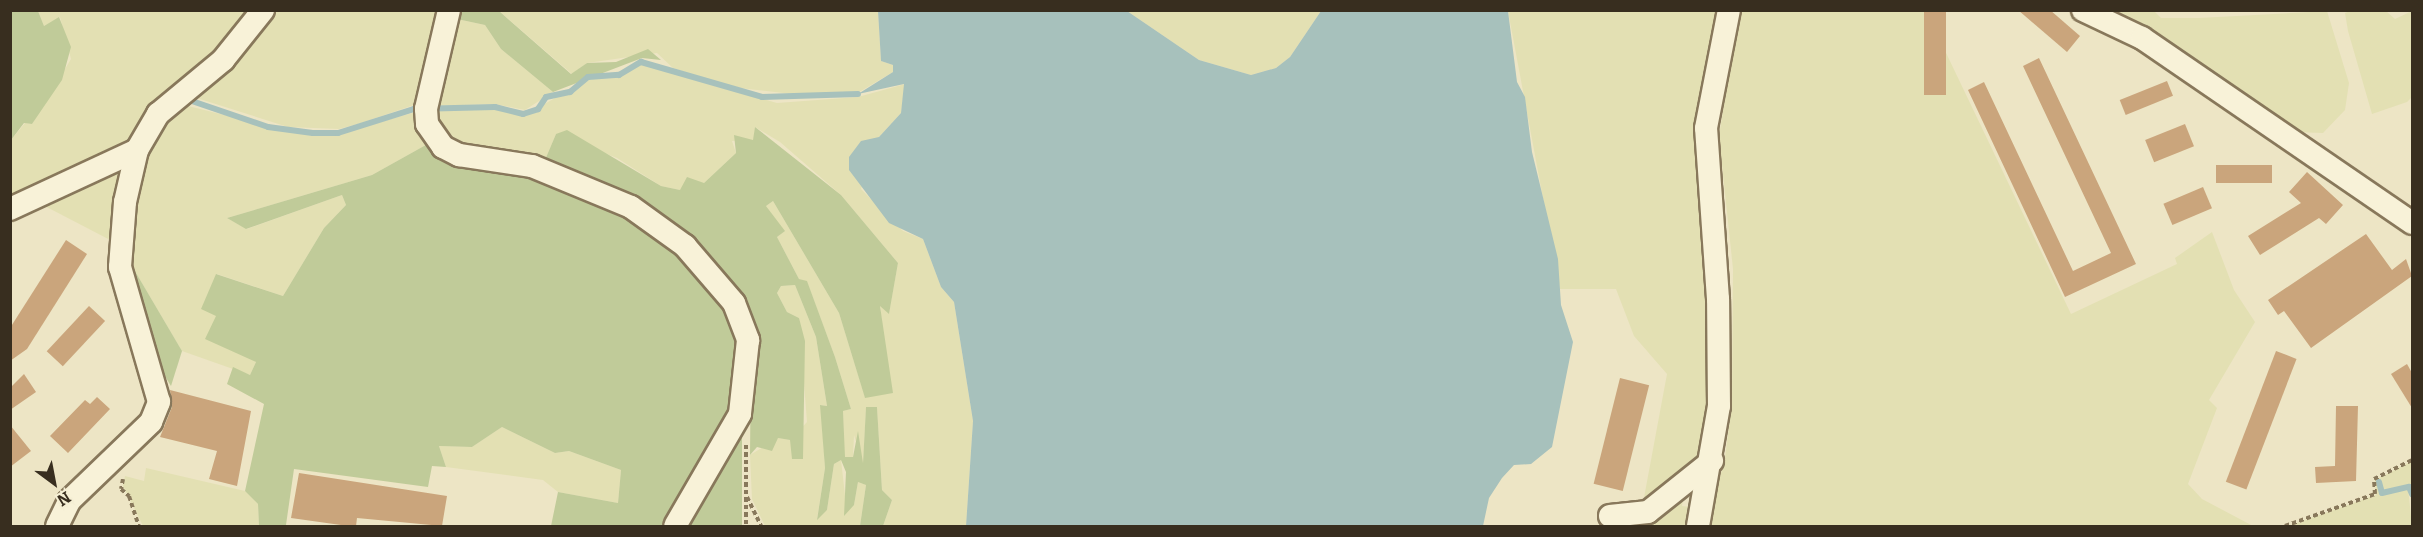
<!DOCTYPE html>
<style>
body{margin:0}
#map{position:relative;width:2423px;height:537px;overflow:hidden;background:#ede5c5;font-family:Bitter,serif}
div>[style]{position:absolute}
[style*='--x']{left:calc(var(--x)*1px);top:calc(var(--y)*1px);width:calc(var(--w)*1px);rotate:calc(var(--a)*1deg)}
.farmland>*{inset:0;background:#e3e0b3}
.green>*{inset:0;background:#c0cb99}
.water>*{inset:0;background:#a7c1bc}
.stream>*{height:6px;margin:-3px;padding:0 3px;transform-origin:3px;border-radius:3px;background:#a7c1bc}
.building>*{inset:0;background:#caa57c;transform-origin:0 0}
.path>*{height:4px;margin-top:-2px;transform-origin:0;background:repeating-linear-gradient(90deg,#88785b 0 4.5px,transparent 0 7.5px)}
.roads{filter:drop-shadow(2px 0 #88785b) drop-shadow(-2px 0 #88785b) drop-shadow(0 2px #88785b) drop-shadow(0 -2px #88785b)}
.minor>*{height:22px;margin:-11px;padding:0 11px;transform-origin:11px;border-radius:11px;background:#f8f2d8}
span{translate:-50% -50%;white-space:nowrap;text-align:center;line-height:1.15;-webkit-text-stroke:6px #f5efd4;paint-order:stroke}
.frame{position:absolute;inset:0;border:12px solid #382e1f;pointer-events:none}
.north{position:absolute;left:24px;top:453px;width:60px;height:60px;-webkit-text-stroke:4px #f5efd4;paint-order:stroke;rotate:148deg;font-size:16px;font-weight:700;line-height:24px;text-align:center;color:#382e1f}
.north::after{content:'';display:block;margin:auto;width:21px;height:27px;background:#382e1f;clip-path:polygon(50% 0,100% 100%,50% 72%,0 100%)}
</style>
<div id="map">
<div class="farmland">
<div style="clip-path:polygon(38px 11px,255px 11px,132px 144px,11px 203px,11px 140px,25px 123px,32px 124px,71px 59px,60px 17px,44px 26px)"></div>
<div style="clip-path:polygon(269px 11px,443px 11px,414px 105px,361px 123px,339px 129px,288px 127px,184px 94px)"></div>
<div style="clip-path:polygon(499px 11px,878px 11px,881px 61px,893px 65px,893px 72px,861px 91px,810px 96px,730px 87px,673px 68px,657px 53px,587px 63px,572px 74px)"></div>
<div style="clip-path:polygon(1127px 11px,1321px 11px,1290px 57px,1276px 68px,1251px 75px,1199px 60px)"></div>
<div style="clip-path:polygon(1508px 11px,1723px 11px,1708px 456px,1643px 503px,1667px 374px,1634px 336px,1616px 289px,1560px 289px)"></div>
<div style="clip-path:polygon(1739px 11px,1926px 11px,2071px 314px,2177px 264px,2175px 258px,2212px 232px,2234px 290px,2255px 322px,2209px 400px,2217px 408px,2188px 484px,2202px 499px,2253px 526px,1701px 526px,1724px 465px,1732px 404px,1733px 269px,1719px 136px)"></div>
<div style="clip-path:polygon(2091px 11px,2154px 11px,2161px 18px,2199px 18px,2327px 11px,2349px 83px,2345px 110px,2323px 133px,2295px 132px)"></div>
<div style="clip-path:polygon(2350px 11px,2386px 11px,2395px 19px,2412px 11px,2412px 97px,2407px 102px,2372px 114px,2348px 31px,2345px 13px)"></div>
<div style="clip-path:polygon(457px 19px,485px 25px,501px 49px,553px 92px,525px 110px,495px 104px,428px 106px)"></div>
<div style="clip-path:polygon(642px 64px,777px 103px,858px 97px,905px 84px,901px 113px,879px 137px,861px 189px,903px 231px,923px 239px,941px 287px,954px 302px,973px 421px,966px 526px,883px 526px,892px 500px,882px 490px,877px 407px,866px 408px,863px 465px,854px 435px,853px 457px,844px 457px,843px 411px,851px 409px,835px 357px,807px 282px,799px 279px,777px 237px,784px 231px,766px 206px,773px 201px,839px 313px,865px 397px,886px 365px,880px 305px,889px 313px,898px 263px,841px 195px,780px 142px,755px 127px,754px 140px,732px 141px,736px 153px,704px 183px,680px 190px,661px 186px,617px 158px,556px 134px,542px 167px,455px 145px,428px 111px,494px 109px,523px 116px,589px 79px,618px 78px)"></div>
<div style="clip-path:polygon(177px 99px,188px 106px,301px 134px,338px 134px,416px 112px,433px 141px,372px 175px,227px 218px,247px 229px,342px 195px,346px 205px,324px 228px,283px 296px,217px 274px,216px 316px,226px 344px,256px 362px,250px 375px,182px 351px,129px 261px,137px 172px)"></div>
<div style="clip-path:polygon(127px 163px,114px 242px,37px 202px)"></div>
<div style="clip-path:polygon(795px 285px,816px 337px,827px 406px,821px 405px,825px 468px,817px 519px,827px 510px,834px 464px,841px 460px,845px 495px,854px 505px,858px 482px,866px 485px,860px 526px,765px 526px,752px 499px,750px 455px,778px 438px,790px 440px,807px 422px,799px 318px,787px 312px,777px 293px,781px 286px)"></div>
<div style="clip-path:polygon(502px 427px,555px 453px,569px 451px,621px 470px,618px 503px,558px 492px,543px 480px,446px 467px,439px 446px,472px 447px)"></div>
<div style="clip-path:polygon(2412px 461px,2412px 492px,2409px 485px,2383px 492px,2377px 482px,2382px 494px,2408px 488px,2412px 526px,2288px 526px,2376px 495px,2375px 480px)"></div>
<div style="clip-path:polygon(146px 468px,245px 491px,258px 504px,259px 526px,143px 526px,123px 486px,125px 476px,144px 481px)"></div>
<div style="clip-path:polygon(1684px 493px,1682px 506px,1698px 508px,1692px 526px,1635px 526px,1655px 519px)"></div>
</div>
<div class="green">
<div style="clip-path:polygon(11px 10px,38px 11px,44px 26px,59px 17px,71px 47px,62px 80px,32px 124px,24px 123px,11px 140px)"></div>
<div style="clip-path:polygon(452px 11px,499px 11px,571px 74px,587px 63px,616px 62px,648px 49px,661px 60px,642px 58px,553px 92px,501px 49px,485px 25px,457px 19px)"></div>
<div style="clip-path:polygon(755px 127px,841px 195px,898px 263px,889px 314px,880px 306px,893px 393px,865px 398px,839px 313px,773px 201px,766px 206px,785px 231px,777px 237px,799px 279px,807px 281px,835px 357px,851px 409px,843px 411px,845px 457px,853px 457px,858px 431px,863px 463px,866px 407px,877px 407px,882px 490px,892px 500px,883px 526px,860px 526px,866px 485px,858px 482px,854px 505px,844px 516px,846px 472px,841px 460px,834px 464px,827px 510px,817px 520px,825px 468px,820px 405px,827px 406px,816px 337px,795px 285px,781px 286px,777px 293px,787px 312px,799px 318px,805px 341px,803px 459px,792px 459px,790px 440px,778px 438px,772px 451px,757px 447px,750px 455px,751px 351px,701px 257px,542px 167px,556px 134px,567px 130px,661px 186px,680px 190px,687px 177px,704px 183px,736px 153px,734px 135px,753px 140px)"></div>
<div style="clip-path:polygon(433px 141px,565px 188px,643px 225px,715px 287px,739px 337px,737px 396px,669px 526px,551px 526px,558px 492px,618px 503px,621px 470px,569px 451px,555px 453px,502px 427px,472px 447px,439px 446px,446px 467px,432px 466px,428px 487px,294px 469px,286px 525px,296px 526px,259px 526px,258px 504px,245px 491px,264px 404px,227px 384px,233px 367px,250px 375px,256px 362px,205px 339px,216px 316px,201px 309px,216px 274px,283px 296px,324px 228px,346px 205px,342px 195px,246px 229px,227px 218px,372px 175px)"></div>
<div style="clip-path:polygon(129px 261px,182px 351px,171px 386px,160px 368px)"></div>
<div style="clip-path:polygon(742px 424px,742px 526px,681px 526px)"></div>
</div>
<div class="water">
<div style="clip-path:polygon(878px 11px,1127px 11px,1199px 60px,1251px 75px,1276px 68px,1290px 57px,1321px 11px,1508px 11px,1517px 82px,1525px 97px,1532px 152px,1558px 259px,1561px 305px,1573px 342px,1552px 447px,1531px 464px,1514px 465px,1502px 478px,1489px 498px,1483px 526px,966px 526px,973px 421px,954px 302px,941px 287px,923px 239px,889px 223px,849px 170px,849px 157px,861px 141px,879px 137px,901px 113px,904px 84px,858px 94px,893px 72px,893px 65px,881px 61px)"></div>
</div>
<div class="stream">
<div style="--x:183;--y:98;--w:90;--a:18.8"></div>
<div style="--x:268;--y:127;--w:45;--a:7.6"></div>
<div style="--x:313;--y:133;--w:25;--a:0"></div>
<div style="--x:338;--y:133;--w:80;--a:-17.5"></div>
<div style="--x:414;--y:109;--w:81;--a:-1.4"></div>
<div style="--x:495;--y:107;--w:29;--a:14"></div>
<div style="--x:523;--y:114;--w:16;--a:-18"></div>
<div style="--x:538;--y:109;--w:14;--a:-56"></div>
<div style="--x:546;--y:97;--w:25;--a:-12"></div>
<div style="--x:570;--y:92;--w:23;--a:-40"></div>
<div style="--x:588;--y:77;--w:31;--a:-4"></div>
<div style="--x:619;--y:75;--w:26;--a:-31"></div>
<div style="--x:641;--y:62;--w:126;--a:16.1"></div>
<div style="--x:762;--y:97;--w:96;--a:-1.8"></div>
<div style="--x:2379;--y:482;--w:11;--a:75"></div>
<div style="--x:2382;--y:493;--w:28;--a:-13"></div>
<div style="--x:2409;--y:487;--w:8;--a:67"></div>
</div>
<div class="building">
<div style="left:1924px;top:10px;width:22px;height:85px"></div>
<div style="clip-path:polygon(2018px 10px,2050px 10px,2080px 36px,2067px 52px)"></div>
<div style="clip-path:polygon(2039px 58px,2136px 264px,2065px 297px,1968px 90px,1984px 82px,2073px 271px,2111px 253px,2023px 66px)"></div>
<div style="left:2167px;top:81px;width:16px;height:51px;rotate:68deg"></div>
<div style="left:2185px;top:124px;width:24px;height:43px;rotate:68deg"></div>
<div style="left:2272px;top:165px;width:18px;height:56px;rotate:90deg"></div>
<div style="clip-path:polygon(2307px 172px,2343px 205px,2326px 224px,2319px 218px,2260px 255px,2248px 236px,2301px 203px,2289px 192px)"></div>
<div style="left:2203px;top:187px;width:23px;height:43px;rotate:67deg"></div>
<div style="clip-path:polygon(2366px 234px,2392px 270px,2406px 259px,2412px 276px,2311px 348px,2284px 311px,2278px 315px,2268px 300px)"></div>
<div style="clip-path:polygon(66px 240px,87px 254px,27px 349px,10px 361px,10px 328px)"></div>
<div style="left:89px;top:306px;width:22px;height:62px;rotate:43deg"></div>
<div style="left:2276px;top:351px;width:22px;height:140px;rotate:21deg"></div>
<div style="clip-path:polygon(2407px 364px,2412px 373px,2412px 408px,2391px 374px)"></div>
<div style="clip-path:polygon(24px 374px,36px 392px,10px 410px,10px 388px)"></div>
<div style="left:1620px;top:378px;width:30px;height:109px;rotate:14deg"></div>
<div style="clip-path:polygon(170px 390px,251px 411px,237px 486px,209px 479px,217px 451px,160px 437px,172px 407px)"></div>
<div style="clip-path:polygon(97px 397px,110px 409px,68px 453px,50px 436px,85px 400px,90px 404px)"></div>
<div style="clip-path:polygon(2336px 406px,2358px 406px,2356px 481px,2316px 483px,2315px 467px,2335px 466px)"></div>
<div style="clip-path:polygon(10px 425px,31px 451px,10px 467px)"></div>
<div style="clip-path:polygon(299px 473px,447px 496px,442px 526px,357px 518px,356px 526px,348px 526px,291px 518px)"></div>
</div>
<div class="path">
<div style="--x:746;--y:445;--w:81;--a:90"></div>
<div style="--x:123;--y:479;--w:10;--a:101"></div>
<div style="--x:121;--y:489;--w:11;--a:41"></div>
<div style="--x:129;--y:496;--w:32;--a:72"></div>
<div style="--x:747;--y:497;--w:32;--a:64"></div>
<div style="--x:2285;--y:526;--w:96;--a:-19.6"></div>
<div style="--x:2375;--y:494;--w:15;--a:-94"></div>
<div style="--x:2374;--y:479;--w:42;--a:-26.6"></div>
</div>
<div class="roads">
<div class="minor">
<div style="--x:449;--y:10;--w:102;--a:103.1"></div>
<div style="--x:426;--y:109;--w:15;--a:86"></div>
<div style="--x:427;--y:124;--w:28;--a:55"></div>
<div style="--x:443;--y:147;--w:18;--a:27"></div>
<div style="--x:459;--y:155;--w:74;--a:8.6"></div>
<div style="--x:532;--y:166;--w:107;--a:22.5"></div>
<div style="--x:631;--y:207;--w:67;--a:35.8"></div>
<div style="--x:685;--y:246;--w:75;--a:49.3"></div>
<div style="--x:734;--y:303;--w:40;--a:69"></div>
<div style="--x:748;--y:340;--w:74;--a:96.2"></div>
<div style="--x:740;--y:414;--w:129;--a:120.1"></div>
<div style="--x:2083;--y:10;--w:65;--a:25.4"></div>
<div style="--x:2142;--y:38;--w:327;--a:34.4"></div>
<div style="--x:10;--y:209;--w:140;--a:-24.9"></div>
<div style="--x:1610;--y:516;--w:38;--a:-6"></div>
<div style="--x:1648;--y:512;--w:82;--a:-38.6"></div>
<div style="--x:57;--y:526;--w:28;--a:-64"></div>
<div style="--x:69;--y:501;--w:114;--a:-43.9"></div>
<div style="--x:151;--y:422;--w:22;--a:-68"></div>
<div style="--x:159;--y:402;--w:141;--a:-106.1"></div>
<div style="--x:120;--y:267;--w:65;--a:-85.6"></div>
<div style="--x:125;--y:202;--w:53;--a:-77"></div>
<div style="--x:137;--y:150;--w:42;--a:-59.7"></div>
<div style="--x:158;--y:114;--w:85;--a:-39.7"></div>
<div style="--x:223;--y:60;--w:64;--a:-51.3"></div>
<div style="--x:1698;--y:526;--w:122;--a:-80.1"></div>
<div style="--x:1719;--y:406;--w:107;--a:-90.5"></div>
<div style="--x:1718;--y:299;--w:171;--a:-94"></div>
<div style="--x:1706;--y:128;--w:120;--a:-79"></div>
</div>
</div>
<div class="frame"></div>
<div class="north">N</div>
</div>
